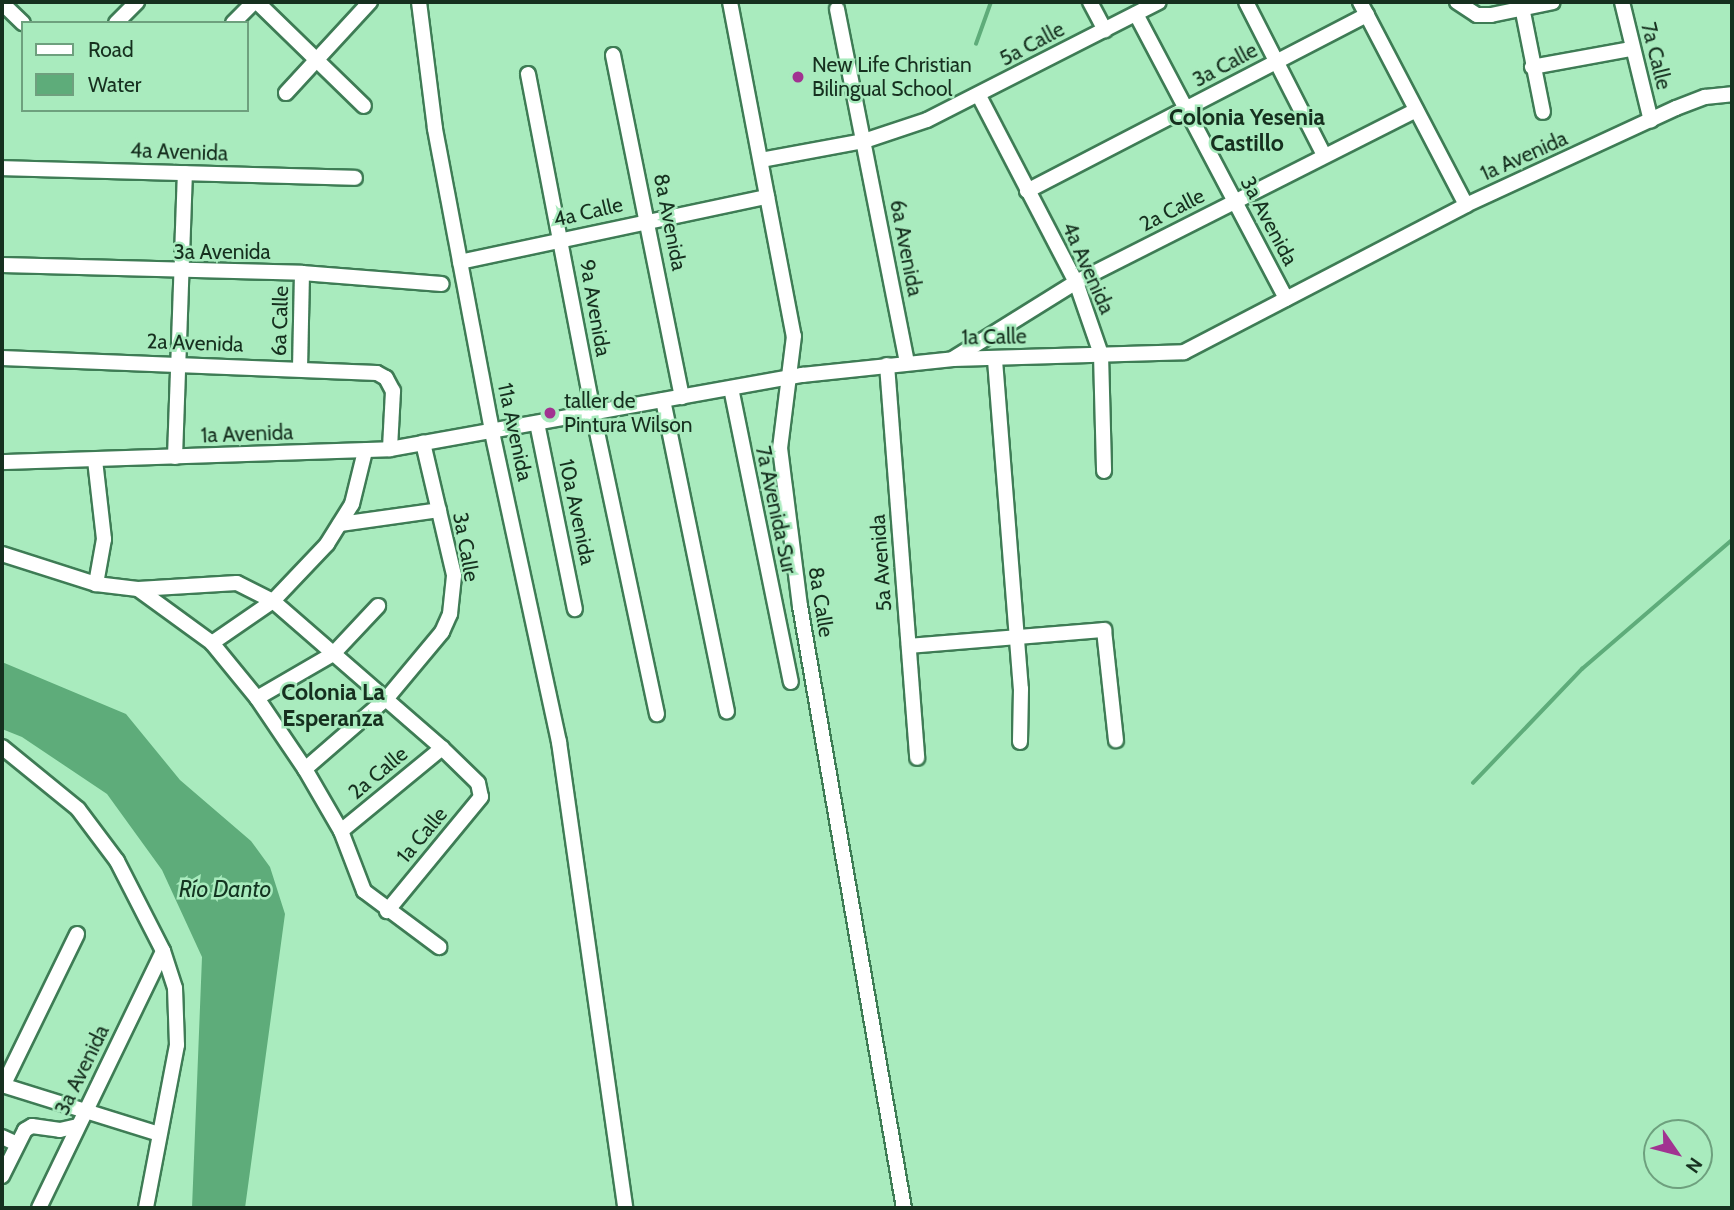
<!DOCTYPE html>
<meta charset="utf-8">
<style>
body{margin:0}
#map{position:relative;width:1734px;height:1210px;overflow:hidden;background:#a9ebbe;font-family:Cabin,sans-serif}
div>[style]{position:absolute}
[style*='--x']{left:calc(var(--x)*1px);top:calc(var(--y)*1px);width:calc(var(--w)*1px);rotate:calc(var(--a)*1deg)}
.water>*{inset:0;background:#5eac7a}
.stream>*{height:3.5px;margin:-1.75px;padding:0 1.75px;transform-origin:1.75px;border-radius:1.75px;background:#5eac7a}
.roads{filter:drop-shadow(2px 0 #3e7c55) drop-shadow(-2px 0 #3e7c55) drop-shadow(0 2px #3e7c55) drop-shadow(0 -2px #3e7c55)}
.minor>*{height:14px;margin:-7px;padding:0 7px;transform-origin:7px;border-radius:7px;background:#fff}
.dots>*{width:19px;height:19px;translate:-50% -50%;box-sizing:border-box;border:4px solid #a9ebbe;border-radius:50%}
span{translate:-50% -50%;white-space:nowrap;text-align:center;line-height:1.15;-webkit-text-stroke:5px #a9ebbe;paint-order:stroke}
.street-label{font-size:21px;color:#16301f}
.poi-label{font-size:21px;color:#16301f}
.left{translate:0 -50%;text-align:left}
.neighbourhood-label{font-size:23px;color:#16301f;font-weight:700}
.water-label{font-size:23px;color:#133521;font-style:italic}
.frame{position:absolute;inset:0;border:4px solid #16301f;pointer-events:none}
.legend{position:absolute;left:21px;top:21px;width:228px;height:91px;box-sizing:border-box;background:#a9ebbe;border:2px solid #6ea07e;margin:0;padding:9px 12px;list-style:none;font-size:21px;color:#16301f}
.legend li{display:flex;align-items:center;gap:14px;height:35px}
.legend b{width:35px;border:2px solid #6ea07e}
.north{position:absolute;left:1643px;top:1119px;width:70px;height:70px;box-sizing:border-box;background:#a9ebbe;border:2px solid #6ea07e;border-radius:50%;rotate:125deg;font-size:19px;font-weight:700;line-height:28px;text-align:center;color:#16301f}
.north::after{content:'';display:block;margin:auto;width:24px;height:32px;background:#a13391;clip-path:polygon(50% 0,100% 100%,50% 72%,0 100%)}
</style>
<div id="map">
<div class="water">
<div style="clip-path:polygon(2px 662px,126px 714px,180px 780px,251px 841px,270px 867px,285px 914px,245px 1208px,192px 1208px,202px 957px,162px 870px,107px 794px,22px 737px,2px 729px)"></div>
</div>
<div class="stream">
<div style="--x:976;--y:44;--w:45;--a:-70.3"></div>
<div style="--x:1473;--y:783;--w:158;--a:-46.3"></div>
<div style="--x:1582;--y:669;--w:198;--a:-40.7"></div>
</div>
<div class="roads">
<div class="minor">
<div style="--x:257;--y:2;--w:149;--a:44.2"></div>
<div style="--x:419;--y:2;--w:128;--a:82.8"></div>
<div style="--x:435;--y:129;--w:308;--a:79.3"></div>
<div style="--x:492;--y:432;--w:317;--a:77.8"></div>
<div style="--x:559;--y:742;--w:471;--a:81.9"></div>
<div style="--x:730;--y:2;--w:340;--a:79.2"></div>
<div style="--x:794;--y:336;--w:113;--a:97.1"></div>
<div style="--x:780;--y:448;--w:159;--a:82.8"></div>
<div style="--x:800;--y:606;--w:611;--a:80.2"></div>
<div style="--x:1090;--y:2;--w:32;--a:62"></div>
<div style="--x:1246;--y:2;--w:172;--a:63"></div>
<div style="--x:1360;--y:2;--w:229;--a:62.4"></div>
<div style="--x:1457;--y:2;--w:24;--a:33"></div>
<div style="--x:1477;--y:15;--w:14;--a:0"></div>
<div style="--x:1491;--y:15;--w:63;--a:-11.8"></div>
<div style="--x:1521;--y:2;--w:112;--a:78.7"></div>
<div style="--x:1622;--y:2;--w:122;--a:76.3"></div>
<div style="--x:2;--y:3;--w:29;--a:44"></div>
<div style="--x:837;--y:9;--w:360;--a:78.8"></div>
<div style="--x:1136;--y:14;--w:322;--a:62.2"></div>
<div style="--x:116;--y:23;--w:30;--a:-45"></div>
<div style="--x:233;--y:23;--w:30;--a:-45"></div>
<div style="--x:613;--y:55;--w:349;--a:78.6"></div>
<div style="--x:1532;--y:67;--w:101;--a:-10.3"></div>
<div style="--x:528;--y:74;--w:345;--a:79.1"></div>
<div style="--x:593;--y:413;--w:308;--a:78"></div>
<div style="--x:286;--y:93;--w:124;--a:-47.3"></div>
<div style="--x:979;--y:96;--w:210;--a:62.5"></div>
<div style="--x:1076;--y:282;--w:76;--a:70.9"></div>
<div style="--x:1101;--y:354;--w:117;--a:88.5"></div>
<div style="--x:761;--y:160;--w:105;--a:-10.5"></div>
<div style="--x:864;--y:141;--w:66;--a:-18.4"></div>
<div style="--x:927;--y:120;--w:260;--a:-27"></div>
<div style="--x:2;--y:168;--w:353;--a:1.6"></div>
<div style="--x:1027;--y:191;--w:383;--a:-27.4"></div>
<div style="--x:460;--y:262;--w:314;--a:-12"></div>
<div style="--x:2;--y:265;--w:300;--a:1.5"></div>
<div style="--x:302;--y:273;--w:140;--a:4.5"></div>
<div style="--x:2;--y:358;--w:375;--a:2.3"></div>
<div style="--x:377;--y:373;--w:10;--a:29"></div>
<div style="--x:386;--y:378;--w:15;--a:62"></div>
<div style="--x:393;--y:391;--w:58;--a:93"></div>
<div style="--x:954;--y:358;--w:144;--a:-31.9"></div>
<div style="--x:1076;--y:282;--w:381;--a:-26.8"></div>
<div style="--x:995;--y:360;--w:330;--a:85.5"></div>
<div style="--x:1021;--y:689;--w:53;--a:91.1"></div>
<div style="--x:887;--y:365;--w:394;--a:85.6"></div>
<div style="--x:300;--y:369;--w:96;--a:-88.8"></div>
<div style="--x:731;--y:388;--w:300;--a:78.5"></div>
<div style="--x:663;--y:400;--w:318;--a:78.4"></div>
<div style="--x:537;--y:423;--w:190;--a:78.5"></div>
<div style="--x:175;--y:457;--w:284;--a:-88"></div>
<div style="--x:95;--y:460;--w:80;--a:83.5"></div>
<div style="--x:104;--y:539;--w:46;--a:100.1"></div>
<div style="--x:2;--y:462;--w:388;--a:-1.9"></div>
<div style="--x:390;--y:449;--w:419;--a:-10.2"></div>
<div style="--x:802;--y:375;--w:152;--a:-6"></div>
<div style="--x:953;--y:359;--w:231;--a:-1.7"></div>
<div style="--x:1184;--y:352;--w:318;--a:-27.5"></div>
<div style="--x:1466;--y:205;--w:231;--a:-24.8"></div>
<div style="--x:1676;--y:108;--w:31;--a:-21"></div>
<div style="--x:1705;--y:97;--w:27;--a:-6"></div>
<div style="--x:340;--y:524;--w:100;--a:-8"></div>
<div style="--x:2;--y:554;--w:99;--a:17.7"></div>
<div style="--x:96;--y:584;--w:42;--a:6.8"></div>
<div style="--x:138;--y:589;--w:99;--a:-3.5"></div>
<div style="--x:237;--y:583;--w:40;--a:26.6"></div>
<div style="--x:273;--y:601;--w:224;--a:41"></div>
<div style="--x:442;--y:748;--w:50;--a:44.2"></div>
<div style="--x:478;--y:783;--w:14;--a:78"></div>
<div style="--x:481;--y:797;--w:148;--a:129.5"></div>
<div style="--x:138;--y:589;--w:92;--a:36.1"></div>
<div style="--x:212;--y:643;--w:71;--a:50.7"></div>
<div style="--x:257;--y:698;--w:86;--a:55.9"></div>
<div style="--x:305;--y:769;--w:72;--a:59.9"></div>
<div style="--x:341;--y:831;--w:64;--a:69"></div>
<div style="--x:364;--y:891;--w:94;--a:36.7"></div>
<div style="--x:212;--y:643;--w:74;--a:-34.5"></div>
<div style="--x:273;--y:601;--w:79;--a:-46.5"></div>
<div style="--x:327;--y:544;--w:47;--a:-58"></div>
<div style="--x:352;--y:504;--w:55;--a:-76.2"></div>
<div style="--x:909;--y:646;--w:196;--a:-4.7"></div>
<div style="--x:1104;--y:630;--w:111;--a:83.8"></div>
<div style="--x:257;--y:698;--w:88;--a:-30.1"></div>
<div style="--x:333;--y:654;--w:66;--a:-46.8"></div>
<div style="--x:2;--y:747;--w:98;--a:39.2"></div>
<div style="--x:78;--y:809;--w:65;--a:53.1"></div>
<div style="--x:117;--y:861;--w:101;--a:62.9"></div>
<div style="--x:163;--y:951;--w:39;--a:72"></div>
<div style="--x:175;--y:988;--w:57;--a:88"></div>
<div style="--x:177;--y:1045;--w:166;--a:100.8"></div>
<div style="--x:305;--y:769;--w:108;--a:-40.9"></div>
<div style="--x:387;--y:698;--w:86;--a:-50.2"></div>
<div style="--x:442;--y:632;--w:20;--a:-66"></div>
<div style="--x:450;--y:614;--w:39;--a:-84"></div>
<div style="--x:454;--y:575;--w:136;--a:-103.2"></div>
<div style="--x:341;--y:831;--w:131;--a:-39.4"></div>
<div style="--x:2;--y:1085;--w:164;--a:17.3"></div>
<div style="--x:3;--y:1086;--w:169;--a:-64"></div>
<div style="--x:2;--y:1137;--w:17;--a:25"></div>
<div style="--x:2;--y:1176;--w:51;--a:-63.4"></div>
<div style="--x:25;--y:1130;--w:8;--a:-30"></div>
<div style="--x:32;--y:1126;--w:28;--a:8"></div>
<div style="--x:60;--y:1130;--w:18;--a:-13"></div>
<div style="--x:39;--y:1208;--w:285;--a:-64.2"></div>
</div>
</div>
<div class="dots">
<div style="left:798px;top:77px;background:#a13391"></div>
<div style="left:550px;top:413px;background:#a13391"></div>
</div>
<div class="street-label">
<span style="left:1032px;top:44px;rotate:-28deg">5a Calle</span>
<span style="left:1656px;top:56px;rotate:76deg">7a Calle</span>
<span style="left:1225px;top:65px;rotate:-28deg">3a Calle</span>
<span style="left:179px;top:152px;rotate:2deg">4a Avenida</span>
<span style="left:1524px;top:156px;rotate:-24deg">1a Avenida</span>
<span style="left:1172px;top:210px;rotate:-27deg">2a Calle</span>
<span style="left:588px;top:212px;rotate:-13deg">4a Calle</span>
<span style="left:1269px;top:221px;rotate:62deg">3a Avenida</span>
<span style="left:670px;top:222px;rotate:79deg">8a Avenida</span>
<span style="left:906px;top:248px;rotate:79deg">6a Avenida</span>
<span style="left:222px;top:252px">3a Avenida</span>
<span style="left:1088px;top:268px;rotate:66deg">4a Avenida</span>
<span style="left:595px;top:308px;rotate:80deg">9a Avenida</span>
<span style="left:280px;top:321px;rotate:-88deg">6a Calle</span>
<span style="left:994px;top:337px;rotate:-1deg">1a Calle</span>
<span style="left:195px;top:343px;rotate:2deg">2a Avenida</span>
<span style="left:515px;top:432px;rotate:78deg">11a Avenida</span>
<span style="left:247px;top:434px;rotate:-2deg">1a Avenida</span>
<span style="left:776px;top:510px;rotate:78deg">7a Avenida Sur</span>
<span style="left:577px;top:512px;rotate:78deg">10a Avenida</span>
<span style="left:466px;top:547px;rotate:80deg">3a Calle</span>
<span style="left:881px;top:563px;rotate:-94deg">5a Avenida</span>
<span style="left:821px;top:602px;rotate:81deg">8a Calle</span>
<span style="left:378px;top:773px;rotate:-40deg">2a Calle</span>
<span style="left:422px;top:835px;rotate:-50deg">1a Calle</span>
<span style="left:82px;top:1070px;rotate:-64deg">3a Avenida</span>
</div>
<div class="poi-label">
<span class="left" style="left:812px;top:77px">New Life Christian<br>Bilingual School</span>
<span class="left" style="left:564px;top:413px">taller de<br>Pintura Wilson</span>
</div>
<div class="neighbourhood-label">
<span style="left:1247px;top:130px">Colonia Yesenia<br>Castillo</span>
<span style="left:333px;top:705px">Colonia La<br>Esperanza</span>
</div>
<div class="water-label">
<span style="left:225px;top:889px">Río Danto</span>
</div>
<div class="frame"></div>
<ul class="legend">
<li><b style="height:9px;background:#fff"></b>Road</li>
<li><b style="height:19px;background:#5eac7a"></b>Water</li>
</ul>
<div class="north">N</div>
</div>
